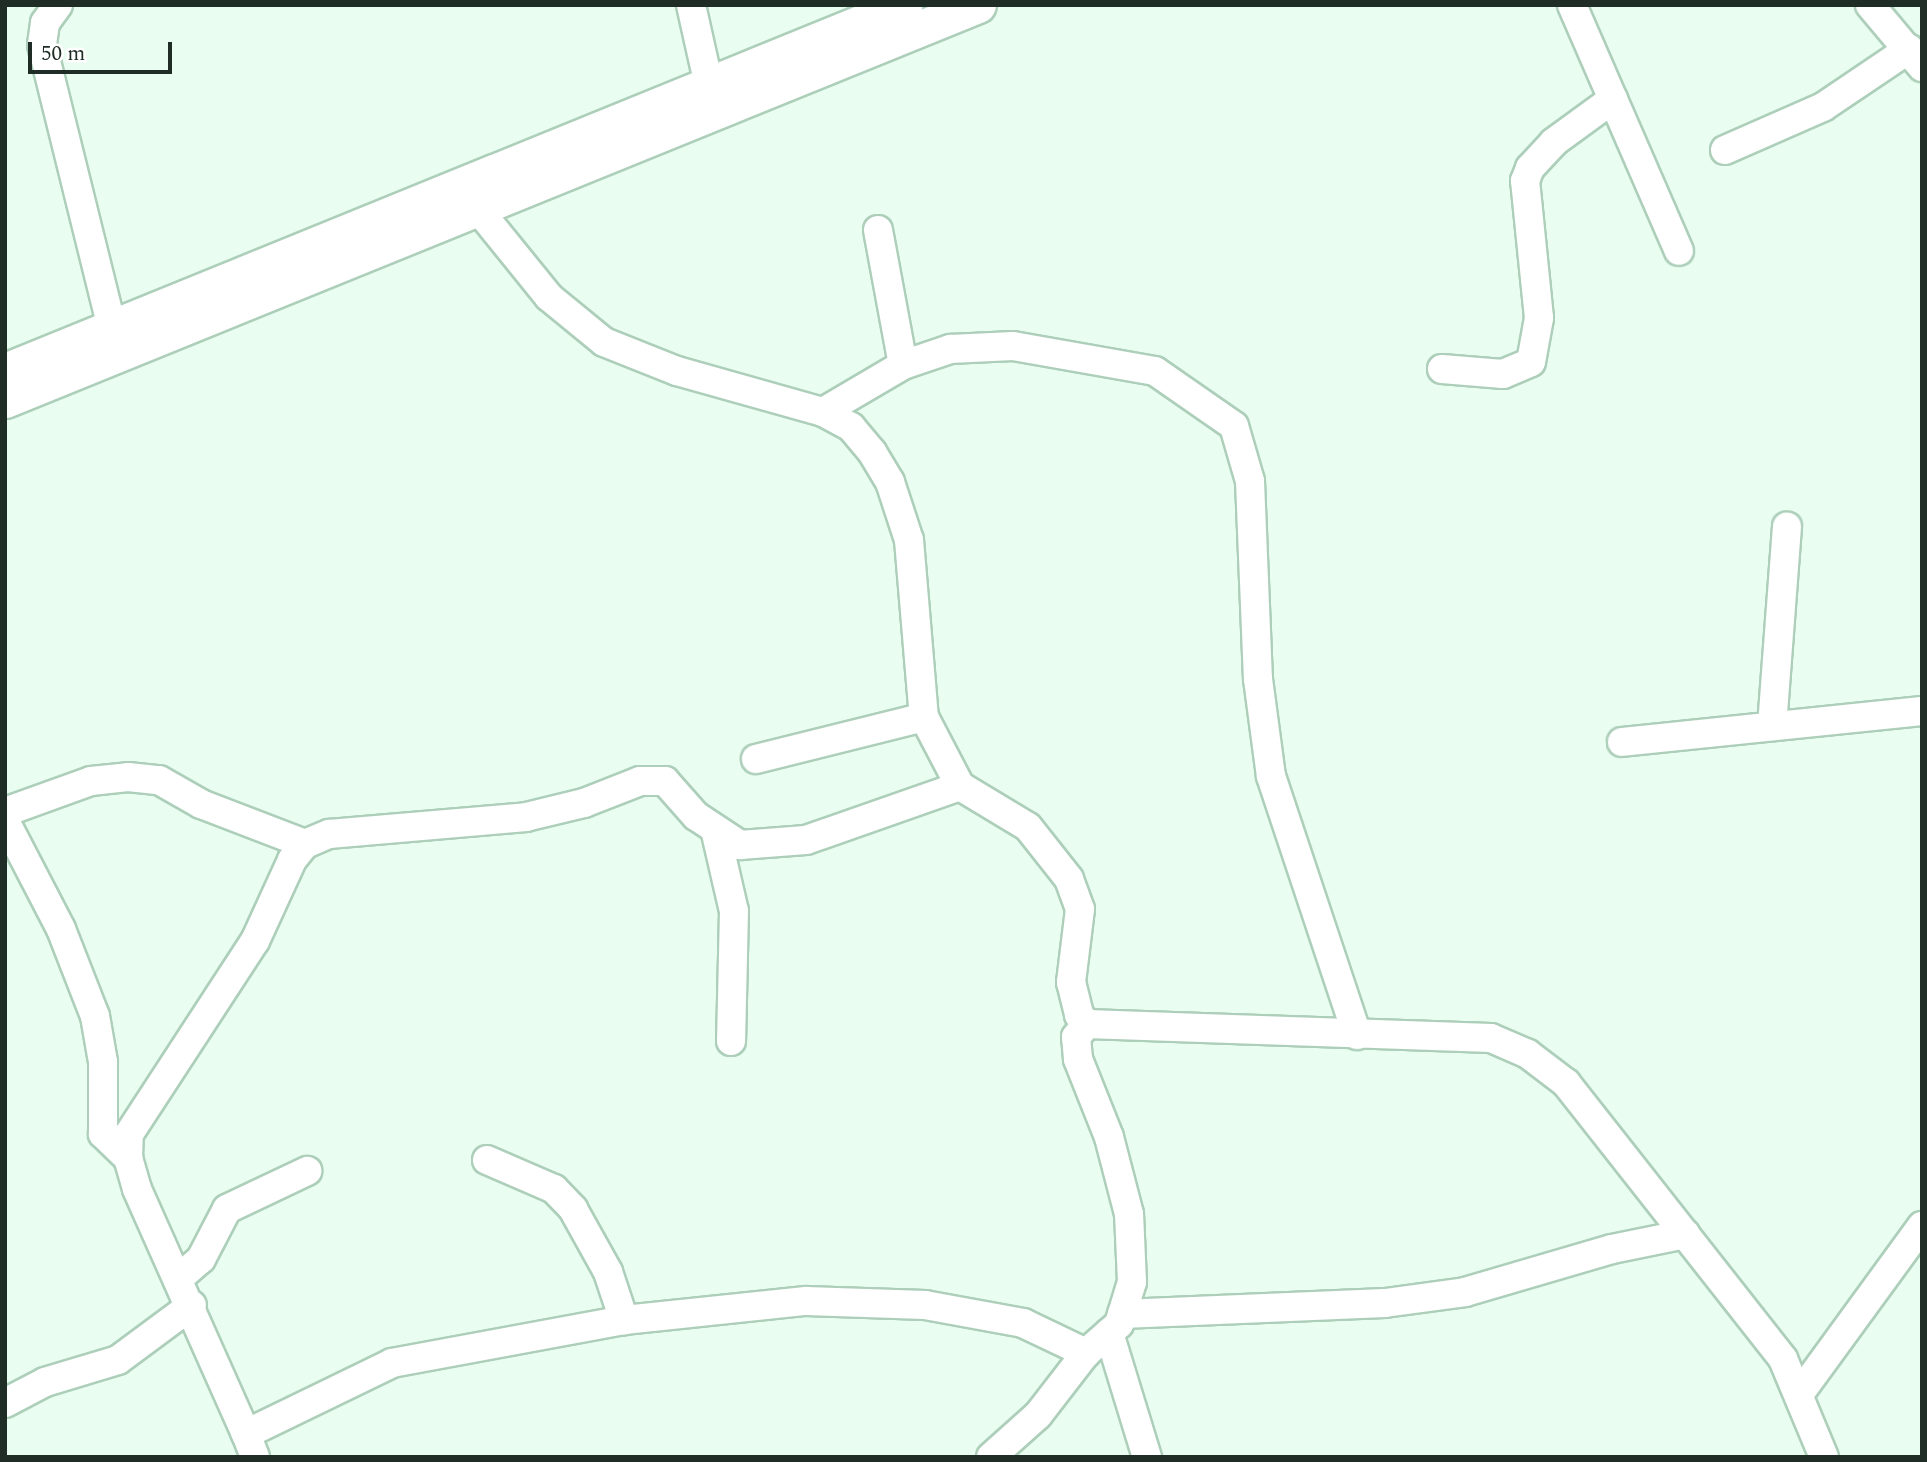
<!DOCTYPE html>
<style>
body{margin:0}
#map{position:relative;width:1927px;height:1462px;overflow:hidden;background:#e9fdf0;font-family:Spectral,serif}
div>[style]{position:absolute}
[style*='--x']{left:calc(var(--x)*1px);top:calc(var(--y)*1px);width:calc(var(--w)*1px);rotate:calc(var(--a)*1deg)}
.roads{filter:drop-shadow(2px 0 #adcfba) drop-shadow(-2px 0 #adcfba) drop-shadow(0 2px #adcfba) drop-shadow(0 -2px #adcfba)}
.minor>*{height:28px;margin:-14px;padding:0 14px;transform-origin:14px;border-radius:14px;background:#fff}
.major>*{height:35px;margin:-17.5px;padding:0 17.5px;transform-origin:17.5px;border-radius:17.5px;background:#fff}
span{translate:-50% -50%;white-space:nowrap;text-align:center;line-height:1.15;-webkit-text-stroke:7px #fff;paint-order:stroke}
.frame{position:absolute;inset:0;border:7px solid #202d26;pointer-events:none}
.scale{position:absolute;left:28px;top:42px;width:144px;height:32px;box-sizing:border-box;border:4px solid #202d26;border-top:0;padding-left:9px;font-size:21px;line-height:24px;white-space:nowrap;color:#202d26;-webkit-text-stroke:5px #fff;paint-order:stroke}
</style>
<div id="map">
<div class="roads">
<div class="minor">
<div style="--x:58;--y:5;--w:22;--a:126"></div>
<div style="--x:45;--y:23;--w:22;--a:98"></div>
<div style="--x:42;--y:45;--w:292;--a:76.1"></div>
<div style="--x:691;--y:5;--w:78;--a:77.4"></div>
<div style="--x:1572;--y:5;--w:268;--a:66.5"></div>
<div style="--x:1870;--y:5;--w:81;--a:50"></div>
<div style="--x:1725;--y:150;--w:107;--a:-23.7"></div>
<div style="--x:1823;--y:107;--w:104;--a:-34"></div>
<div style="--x:477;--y:208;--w:114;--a:51"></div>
<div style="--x:549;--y:297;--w:71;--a:39.3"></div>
<div style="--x:604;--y:342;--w:79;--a:21.7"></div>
<div style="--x:677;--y:371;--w:152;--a:15.7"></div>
<div style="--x:823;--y:412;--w:32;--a:28"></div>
<div style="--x:851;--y:427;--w:33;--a:50"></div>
<div style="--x:872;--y:452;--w:35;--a:59"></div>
<div style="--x:890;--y:482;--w:61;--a:71.9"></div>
<div style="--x:909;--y:540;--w:178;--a:85.2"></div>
<div style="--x:924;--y:717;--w:78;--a:62.4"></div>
<div style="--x:960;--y:786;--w:79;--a:31.1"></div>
<div style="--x:1028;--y:827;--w:66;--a:51.7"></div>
<div style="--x:1069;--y:879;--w:32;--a:70"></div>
<div style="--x:1080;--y:909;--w:74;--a:97"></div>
<div style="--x:1071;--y:982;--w:34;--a:76"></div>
<div style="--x:1079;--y:1015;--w:12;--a:48"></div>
<div style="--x:1087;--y:1024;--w:404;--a:2"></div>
<div style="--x:1491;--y:1038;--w:40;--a:23.4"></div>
<div style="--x:1528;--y:1054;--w:48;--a:37.3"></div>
<div style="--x:1566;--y:1083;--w:351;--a:51.8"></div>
<div style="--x:1783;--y:1359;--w:106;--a:67.3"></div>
<div style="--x:878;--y:230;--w:137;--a:79.5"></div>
<div style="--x:1442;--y:369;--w:61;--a:4.7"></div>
<div style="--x:1503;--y:374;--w:30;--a:-23"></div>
<div style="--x:1531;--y:362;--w:45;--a:-79.7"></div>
<div style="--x:1539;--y:318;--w:138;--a:-95.8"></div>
<div style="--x:1525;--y:181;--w:14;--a:-69"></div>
<div style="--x:1530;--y:168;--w:35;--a:-47"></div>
<div style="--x:1554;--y:142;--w:73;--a:-36.1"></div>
<div style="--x:823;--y:412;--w:93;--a:-30.4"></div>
<div style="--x:903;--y:365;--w:50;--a:-18.8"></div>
<div style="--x:950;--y:349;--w:63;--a:-2.7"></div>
<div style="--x:1013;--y:346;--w:144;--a:10"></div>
<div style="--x:1155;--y:371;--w:96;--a:34.8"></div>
<div style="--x:1234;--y:426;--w:57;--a:73.8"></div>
<div style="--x:1250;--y:481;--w:198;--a:87.7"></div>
<div style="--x:1258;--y:679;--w:98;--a:82.4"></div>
<div style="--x:1271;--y:776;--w:273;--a:71.6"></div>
<div style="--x:1772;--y:726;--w:200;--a:-85.7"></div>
<div style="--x:1622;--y:742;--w:302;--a:-5.9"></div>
<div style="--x:756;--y:759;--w:173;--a:-14"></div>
<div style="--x:5;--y:812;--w:91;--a:-19.8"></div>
<div style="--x:91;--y:781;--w:37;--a:-6"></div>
<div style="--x:128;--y:777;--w:31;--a:6"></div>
<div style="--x:159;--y:780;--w:48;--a:29.7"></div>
<div style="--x:201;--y:804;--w:111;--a:21"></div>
<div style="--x:5;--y:821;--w:122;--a:62.6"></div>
<div style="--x:61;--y:929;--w:93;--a:68.7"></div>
<div style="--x:95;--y:1016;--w:47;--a:80.1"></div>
<div style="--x:103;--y:1062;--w:72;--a:90"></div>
<div style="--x:103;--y:1134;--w:35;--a:44"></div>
<div style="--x:715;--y:829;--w:84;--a:77"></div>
<div style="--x:734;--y:911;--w:130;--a:91.3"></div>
<div style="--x:487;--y:1160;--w:73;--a:23.4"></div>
<div style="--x:554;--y:1189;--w:28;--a:46"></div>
<div style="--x:573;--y:1209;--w:72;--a:60.9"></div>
<div style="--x:608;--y:1272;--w:51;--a:71.6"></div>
<div style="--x:179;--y:1278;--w:29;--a:-41"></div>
<div style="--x:201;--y:1259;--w:56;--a:-62.5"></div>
<div style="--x:227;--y:1209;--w:89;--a:-25.4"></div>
<div style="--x:1122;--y:1314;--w:263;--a:-2.4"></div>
<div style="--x:1385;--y:1303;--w:81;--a:-7.8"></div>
<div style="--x:1465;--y:1292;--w:153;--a:-16.3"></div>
<div style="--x:1612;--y:1249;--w:75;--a:-11.6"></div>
<div style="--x:1109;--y:1333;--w:130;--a:73"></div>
<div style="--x:1800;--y:1393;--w:207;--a:-53.9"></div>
<div style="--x:5;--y:1403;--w:45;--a:-27.7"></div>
<div style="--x:45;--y:1382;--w:76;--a:-16.8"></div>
<div style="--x:118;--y:1360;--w:92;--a:-36.6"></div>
<div style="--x:246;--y:1434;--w:268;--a:-114"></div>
<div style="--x:137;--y:1189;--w:32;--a:-106"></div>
<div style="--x:128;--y:1158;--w:24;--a:-88"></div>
<div style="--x:129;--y:1134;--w:230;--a:-56.9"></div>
<div style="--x:255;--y:941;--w:89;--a:-65.4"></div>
<div style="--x:292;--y:860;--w:21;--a:-51"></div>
<div style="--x:305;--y:844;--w:26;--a:-23"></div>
<div style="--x:329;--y:834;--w:198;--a:-4.9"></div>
<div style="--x:526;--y:817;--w:60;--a:-13.6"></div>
<div style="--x:584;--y:803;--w:60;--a:-21.4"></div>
<div style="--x:640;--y:781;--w:25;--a:0"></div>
<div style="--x:665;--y:781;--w:47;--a:48.5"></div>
<div style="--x:696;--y:816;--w:53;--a:33.4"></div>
<div style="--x:740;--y:845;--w:66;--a:-4.3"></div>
<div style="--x:806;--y:840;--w:163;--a:-19.3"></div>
<div style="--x:255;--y:1457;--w:25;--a:-111"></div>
<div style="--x:246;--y:1434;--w:162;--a:-25.9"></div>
<div style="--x:392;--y:1363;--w:236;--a:-10.5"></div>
<div style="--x:624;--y:1320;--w:183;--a:-6"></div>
<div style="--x:806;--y:1301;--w:119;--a:1.9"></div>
<div style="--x:925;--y:1305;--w:100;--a:10.4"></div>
<div style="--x:1023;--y:1323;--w:70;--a:25.5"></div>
<div style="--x:991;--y:1457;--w:63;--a:-41.8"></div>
<div style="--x:1038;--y:1415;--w:78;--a:-52.3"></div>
<div style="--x:1086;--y:1353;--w:44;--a:-41.3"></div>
<div style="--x:1119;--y:1324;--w:44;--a:-72.8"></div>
<div style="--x:1132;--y:1282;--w:68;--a:-92.5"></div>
<div style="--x:1129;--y:1214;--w:80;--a:-104.6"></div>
<div style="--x:1109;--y:1137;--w:84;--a:-111.7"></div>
<div style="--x:1078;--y:1059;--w:22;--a:-95"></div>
<div style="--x:1076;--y:1037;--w:17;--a:-50"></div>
</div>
<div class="major">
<div style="--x:5;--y:371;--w:971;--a:-22.15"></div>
<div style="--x:5;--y:400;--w:1050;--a:-22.1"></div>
</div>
</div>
<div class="frame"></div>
<div class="scale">50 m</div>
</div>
